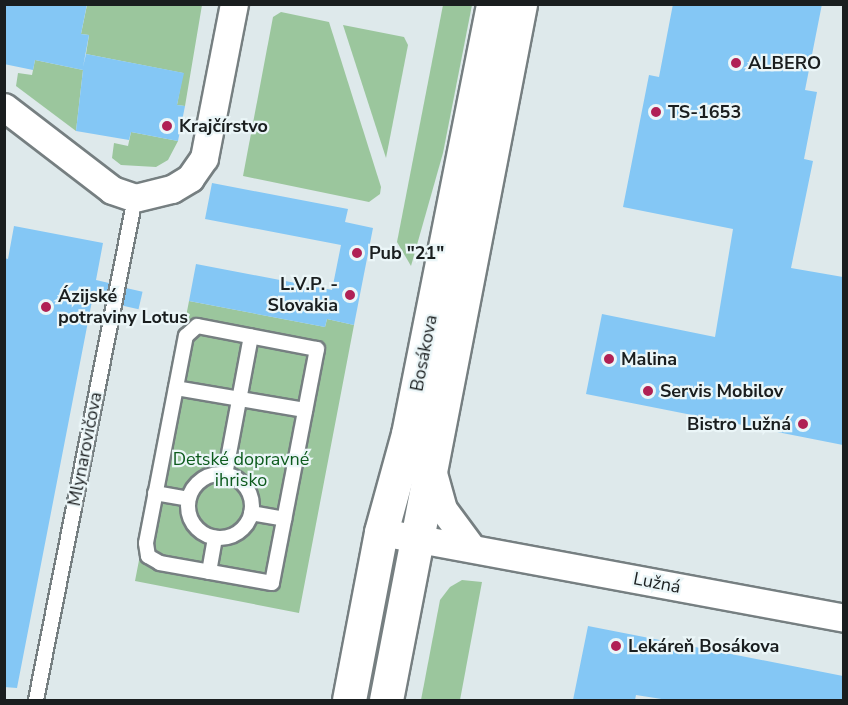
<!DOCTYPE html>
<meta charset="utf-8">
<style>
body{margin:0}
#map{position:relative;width:848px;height:705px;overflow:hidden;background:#dee9eb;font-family:"Nunito Sans",sans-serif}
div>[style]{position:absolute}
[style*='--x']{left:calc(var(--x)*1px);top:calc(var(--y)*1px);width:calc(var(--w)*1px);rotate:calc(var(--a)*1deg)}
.green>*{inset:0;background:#9bc69d}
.building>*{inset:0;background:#84c7f5;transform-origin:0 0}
.roads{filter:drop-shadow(2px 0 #767f81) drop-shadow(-2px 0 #767f81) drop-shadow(0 2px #767f81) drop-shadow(0 -2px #767f81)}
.service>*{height:14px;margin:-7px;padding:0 7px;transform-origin:7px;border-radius:7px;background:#fff}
.service>.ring{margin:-7px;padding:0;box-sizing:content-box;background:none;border:14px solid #fff;border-radius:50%}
.minor>*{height:27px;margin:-13.5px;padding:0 13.5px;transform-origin:13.5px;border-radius:13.5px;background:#fff}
.tertiary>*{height:33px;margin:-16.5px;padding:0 16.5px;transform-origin:16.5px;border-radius:16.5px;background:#fff}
.dots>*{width:16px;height:16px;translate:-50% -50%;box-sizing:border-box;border:3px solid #ebf6f8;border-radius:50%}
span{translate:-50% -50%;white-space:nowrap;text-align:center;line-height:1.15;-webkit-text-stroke:4.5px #ebf6f8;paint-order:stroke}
.poi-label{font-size:18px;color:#1a1e1f;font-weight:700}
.left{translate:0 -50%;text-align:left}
.right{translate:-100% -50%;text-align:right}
.street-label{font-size:18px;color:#1a1e1f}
.park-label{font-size:18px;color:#0d5b1d}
.frame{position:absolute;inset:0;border:6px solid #1a1e1f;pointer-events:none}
</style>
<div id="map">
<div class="green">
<div style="clip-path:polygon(87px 5px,202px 5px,185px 106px,177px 105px,183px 73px,86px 54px,89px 35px,81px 34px)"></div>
<div style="clip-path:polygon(443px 5px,472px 5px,443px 153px,411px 266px,397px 242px)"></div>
<div style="clip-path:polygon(281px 12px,329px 22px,381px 187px,380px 194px,369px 202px,243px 176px,273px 17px)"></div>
<div style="clip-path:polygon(343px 25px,404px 37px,408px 45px,386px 158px)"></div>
<div style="clip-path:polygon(35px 60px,83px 70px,76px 131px,16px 86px,18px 73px,32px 75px)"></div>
<div style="clip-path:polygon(131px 132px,178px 141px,168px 160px,156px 167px,121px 165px,112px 158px,114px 143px,128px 146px)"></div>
<div style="clip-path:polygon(189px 301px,325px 327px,327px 319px,354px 325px,299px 613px,135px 581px)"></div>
<div style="clip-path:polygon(462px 580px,482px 582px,460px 700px,421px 700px,440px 600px,450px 587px)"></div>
</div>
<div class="building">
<div style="clip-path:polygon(4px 4px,87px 4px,81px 34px,89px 35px,83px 67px,86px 54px,184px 73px,177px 105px,185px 106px,178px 141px,131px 132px,129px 140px,76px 131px,83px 70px,35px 60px,33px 70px,4px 64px)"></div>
<div style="clip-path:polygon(673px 4px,822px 4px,805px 90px,817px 92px,804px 159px,813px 161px,791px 268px,843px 277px,843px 445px,586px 394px,602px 314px,715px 337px,733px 229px,623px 207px,649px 75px,659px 77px)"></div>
<div style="clip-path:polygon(212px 183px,348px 209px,345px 222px,373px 228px,354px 325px,327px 319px,325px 327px,189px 301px,196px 264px,332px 290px,341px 245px,205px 219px)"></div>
<div style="clip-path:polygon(14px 226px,103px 243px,96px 280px,109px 283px,105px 303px,92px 301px,17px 688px,4px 687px,4px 258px,8px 259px)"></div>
<div style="left:126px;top:288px;width:17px;height:18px;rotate:13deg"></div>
<div style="clip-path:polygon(588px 626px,843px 676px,843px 700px,668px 700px,636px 695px,635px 700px,573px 700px)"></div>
</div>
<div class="roads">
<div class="service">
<div style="--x:197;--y:326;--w:122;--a:10.9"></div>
<div style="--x:317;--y:349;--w:238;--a:100.9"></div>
<div style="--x:272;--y:583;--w:114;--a:-169.9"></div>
<div style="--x:160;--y:563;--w:14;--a:-150"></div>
<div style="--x:148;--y:556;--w:13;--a:-99"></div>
<div style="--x:146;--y:543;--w:211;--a:-79.1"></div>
<div style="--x:186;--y:336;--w:15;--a:-42"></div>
<div style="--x:176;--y:388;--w:131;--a:9.7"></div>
<div class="ring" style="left:188px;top:474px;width:50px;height:50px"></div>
<div style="--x:225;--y:475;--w:141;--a:-79.4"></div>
<div style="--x:155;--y:493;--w:34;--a:10"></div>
<div style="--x:251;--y:513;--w:34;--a:10"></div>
<div style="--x:209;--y:572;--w:35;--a:-80"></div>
<div style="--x:36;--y:700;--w:512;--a:-78.84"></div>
</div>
<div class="minor">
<div style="--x:4;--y:107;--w:136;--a:37.5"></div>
<div style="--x:112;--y:190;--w:24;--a:19"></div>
<div style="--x:135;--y:198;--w:38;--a:-14"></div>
<div style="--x:172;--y:189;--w:21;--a:-31"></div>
<div style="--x:190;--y:178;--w:24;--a:-55"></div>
<div style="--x:204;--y:158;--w:157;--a:-79"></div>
<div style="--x:431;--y:466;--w:45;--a:74.4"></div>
<div style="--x:443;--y:509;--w:47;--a:53.6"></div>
<div style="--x:381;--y:532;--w:471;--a:10.5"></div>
</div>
<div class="tertiary">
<div style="--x:349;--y:700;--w:171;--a:-79.2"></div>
<div style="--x:381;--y:532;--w:102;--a:-74.6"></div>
<div style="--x:408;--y:434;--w:438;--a:-78.8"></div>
<div style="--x:386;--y:700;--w:709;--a:-79.1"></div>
</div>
</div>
<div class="dots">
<div style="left:736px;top:63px;background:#b02155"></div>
<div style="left:656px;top:112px;background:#b02155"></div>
<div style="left:167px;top:126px;background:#b02155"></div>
<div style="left:357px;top:253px;background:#b02155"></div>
<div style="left:350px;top:295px;background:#b02155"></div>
<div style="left:46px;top:307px;background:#b02155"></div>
<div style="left:609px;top:359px;background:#b02155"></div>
<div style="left:648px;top:391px;background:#b02155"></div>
<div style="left:803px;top:424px;background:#b02155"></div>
<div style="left:616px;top:646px;background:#b02155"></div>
</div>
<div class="poi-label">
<span class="left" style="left:748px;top:63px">ALBERO</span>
<span class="left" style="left:668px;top:112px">TS-1653</span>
<span class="left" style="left:179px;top:126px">Krajčírstvo</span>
<span class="left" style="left:369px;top:253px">Pub "21"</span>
<span class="right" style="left:338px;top:295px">L.V.P. -<br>Slovakia</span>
<span class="left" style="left:58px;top:307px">Ázijské<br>potraviny Lotus</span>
<span class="left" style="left:621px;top:359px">Malina</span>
<span class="left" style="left:660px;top:391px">Servis Mobilov</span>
<span class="right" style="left:791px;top:424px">Bistro Lužná</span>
<span class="left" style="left:628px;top:646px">Lekáreň Bosákova</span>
</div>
<div class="street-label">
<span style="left:424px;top:353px;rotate:-79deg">Bosákova</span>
<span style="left:85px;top:449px;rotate:-79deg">Mlynarovičova</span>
<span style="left:657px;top:583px;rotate:11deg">Lužná</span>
</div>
<div class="park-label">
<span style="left:241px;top:470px">Detské dopravné<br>ihrisko</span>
</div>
<div class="frame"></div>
</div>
